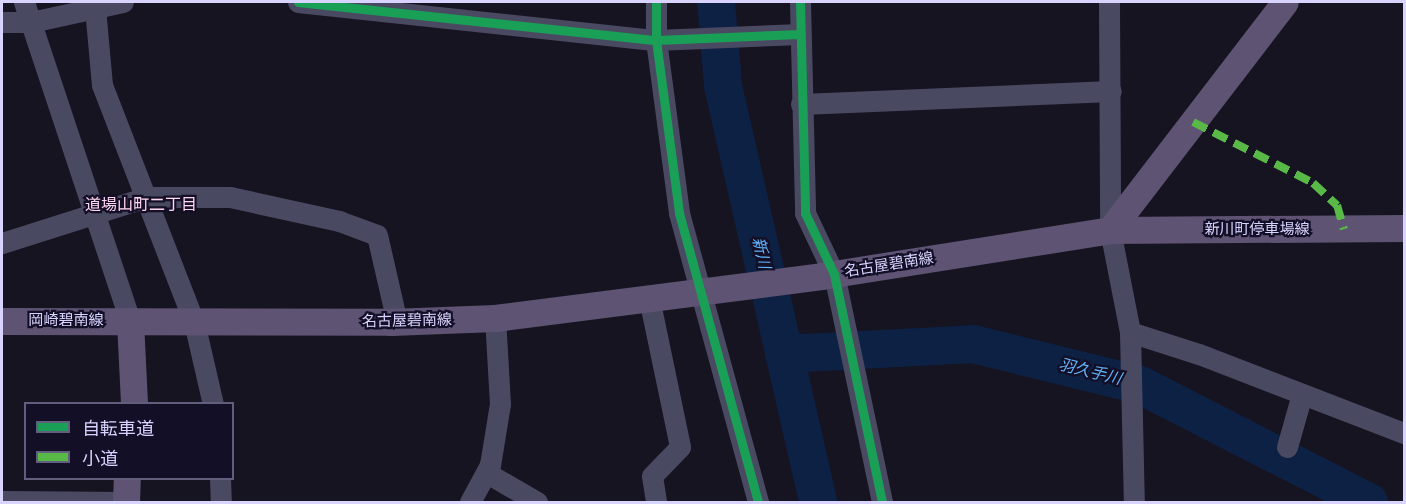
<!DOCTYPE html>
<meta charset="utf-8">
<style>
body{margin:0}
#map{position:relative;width:1406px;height:504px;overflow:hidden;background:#161421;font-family:"Roboto Condensed","Noto Sans JP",sans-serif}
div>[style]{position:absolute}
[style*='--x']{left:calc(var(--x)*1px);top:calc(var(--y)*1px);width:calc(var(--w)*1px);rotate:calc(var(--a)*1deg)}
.river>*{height:38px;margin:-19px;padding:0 19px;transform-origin:19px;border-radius:19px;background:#0d2144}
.minor>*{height:21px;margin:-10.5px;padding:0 10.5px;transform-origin:10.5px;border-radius:10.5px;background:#4a4962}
.major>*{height:27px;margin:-13.5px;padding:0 13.5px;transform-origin:13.5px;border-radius:13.5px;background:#5e5373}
.quiet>*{height:8px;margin-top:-4px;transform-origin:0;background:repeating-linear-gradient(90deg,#58b947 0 15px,transparent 0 23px)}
.cycleway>*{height:9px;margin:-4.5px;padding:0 4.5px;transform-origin:4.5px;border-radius:4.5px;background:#1a9f57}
span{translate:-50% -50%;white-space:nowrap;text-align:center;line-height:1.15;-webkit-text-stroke:4.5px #130f26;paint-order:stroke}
.street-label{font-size:15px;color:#d9d4ff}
.neighbourhood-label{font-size:16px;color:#ffd6f0}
.water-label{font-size:16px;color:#62b6ff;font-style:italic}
.frame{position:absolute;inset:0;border:3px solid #d9d4ff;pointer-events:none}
.legend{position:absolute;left:24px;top:402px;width:210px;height:78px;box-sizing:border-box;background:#130f26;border:2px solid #625e7d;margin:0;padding:8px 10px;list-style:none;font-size:18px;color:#d9d4ff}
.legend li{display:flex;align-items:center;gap:12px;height:30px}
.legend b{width:30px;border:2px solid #625e7d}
</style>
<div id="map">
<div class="river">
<div style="--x:716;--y:2;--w:84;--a:85.2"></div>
<div style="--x:723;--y:86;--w:427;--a:77.1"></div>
<div style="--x:784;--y:354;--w:189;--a:-3"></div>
<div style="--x:973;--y:344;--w:172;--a:13.8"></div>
<div style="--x:1140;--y:385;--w:257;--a:27.1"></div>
</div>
<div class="minor">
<div style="--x:24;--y:2;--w:336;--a:71.6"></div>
<div style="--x:298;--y:2;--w:360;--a:6.1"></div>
<div style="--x:656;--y:40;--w:144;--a:-2.4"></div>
<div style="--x:656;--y:2;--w:38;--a:90"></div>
<div style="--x:656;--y:40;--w:175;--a:82.4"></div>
<div style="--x:679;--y:213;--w:300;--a:74.7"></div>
<div style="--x:800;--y:2;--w:211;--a:88.6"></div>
<div style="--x:805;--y:213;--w:68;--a:64.6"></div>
<div style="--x:834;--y:274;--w:233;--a:78.1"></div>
<div style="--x:1109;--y:2;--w:228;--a:89.7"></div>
<div style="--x:1110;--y:230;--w:104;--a:78.9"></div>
<div style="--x:1130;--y:332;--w:170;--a:88.7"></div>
<div style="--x:95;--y:8;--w:77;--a:84.8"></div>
<div style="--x:102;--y:85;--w:254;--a:68.8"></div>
<div style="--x:194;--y:322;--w:84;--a:77"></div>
<div style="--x:2;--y:22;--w:29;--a:0"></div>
<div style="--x:31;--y:22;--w:94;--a:-12.3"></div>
<div style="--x:801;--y:104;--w:310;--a:-2.4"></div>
<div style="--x:2;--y:243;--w:152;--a:-17.6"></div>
<div style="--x:147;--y:197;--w:83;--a:0"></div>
<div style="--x:230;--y:197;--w:112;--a:12.4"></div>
<div style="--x:339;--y:221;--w:40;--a:20.2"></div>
<div style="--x:377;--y:235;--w:89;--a:77.1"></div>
<div style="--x:649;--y:298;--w:152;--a:78.2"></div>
<div style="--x:680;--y:447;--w:40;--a:134"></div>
<div style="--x:652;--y:476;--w:26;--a:81"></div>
<div style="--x:1130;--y:332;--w:72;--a:17.7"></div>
<div style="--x:1199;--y:354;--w:220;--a:21.1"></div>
<div style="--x:1287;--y:447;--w:55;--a:-74.2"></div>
<div style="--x:487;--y:473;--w:58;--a:30.1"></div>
<div style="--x:220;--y:478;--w:24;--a:88"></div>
<div style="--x:2;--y:501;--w:124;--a:0.5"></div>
<div style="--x:470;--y:502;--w:42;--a:-61.6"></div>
<div style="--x:490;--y:465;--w:62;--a:-80.7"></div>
<div style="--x:500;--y:404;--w:86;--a:-93.3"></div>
</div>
<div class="major">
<div style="--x:1110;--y:230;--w:294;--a:-0.4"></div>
<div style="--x:2;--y:321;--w:389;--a:0.1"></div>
<div style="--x:391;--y:322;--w:104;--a:-2.2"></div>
<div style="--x:495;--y:318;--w:329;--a:-7.3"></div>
<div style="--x:821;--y:276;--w:293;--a:-9"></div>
<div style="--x:1110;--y:230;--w:287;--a:-52.5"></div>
<div style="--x:130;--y:321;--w:83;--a:87.2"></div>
<div style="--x:126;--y:502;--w:24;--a:-88"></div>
</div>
<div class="quiet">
<div style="--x:1193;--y:122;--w:135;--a:26.9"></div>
<div style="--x:1313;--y:183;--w:33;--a:43"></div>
<div style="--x:1337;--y:205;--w:25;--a:74"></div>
</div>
<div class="cycleway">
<div style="--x:298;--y:2;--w:360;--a:6.1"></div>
<div style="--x:656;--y:40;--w:144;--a:-2.4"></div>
<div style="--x:656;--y:2;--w:38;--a:90"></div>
<div style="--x:656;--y:40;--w:175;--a:82.4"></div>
<div style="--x:679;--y:213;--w:300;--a:74.7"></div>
<div style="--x:800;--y:2;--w:211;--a:88.6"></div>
<div style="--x:805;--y:213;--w:68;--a:64.6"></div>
<div style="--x:834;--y:274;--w:233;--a:78.1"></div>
</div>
<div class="street-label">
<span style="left:1257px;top:230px">新川町停車場線</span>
<span style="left:889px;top:265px;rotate:-9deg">名古屋碧南線</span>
<span style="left:66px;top:321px">岡崎碧南線</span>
<span style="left:407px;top:321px;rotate:-1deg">名古屋碧南線</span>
</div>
<div class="neighbourhood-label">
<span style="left:141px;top:205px">道場山町二丁目</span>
</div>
<div class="water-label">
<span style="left:761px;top:253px;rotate:77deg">新川</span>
<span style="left:1090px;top:372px;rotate:14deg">羽久手川</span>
</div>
<div class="frame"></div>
<ul class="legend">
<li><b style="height:8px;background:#1a9f57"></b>自転車道</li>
<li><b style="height:8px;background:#58b947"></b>小道</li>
</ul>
</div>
